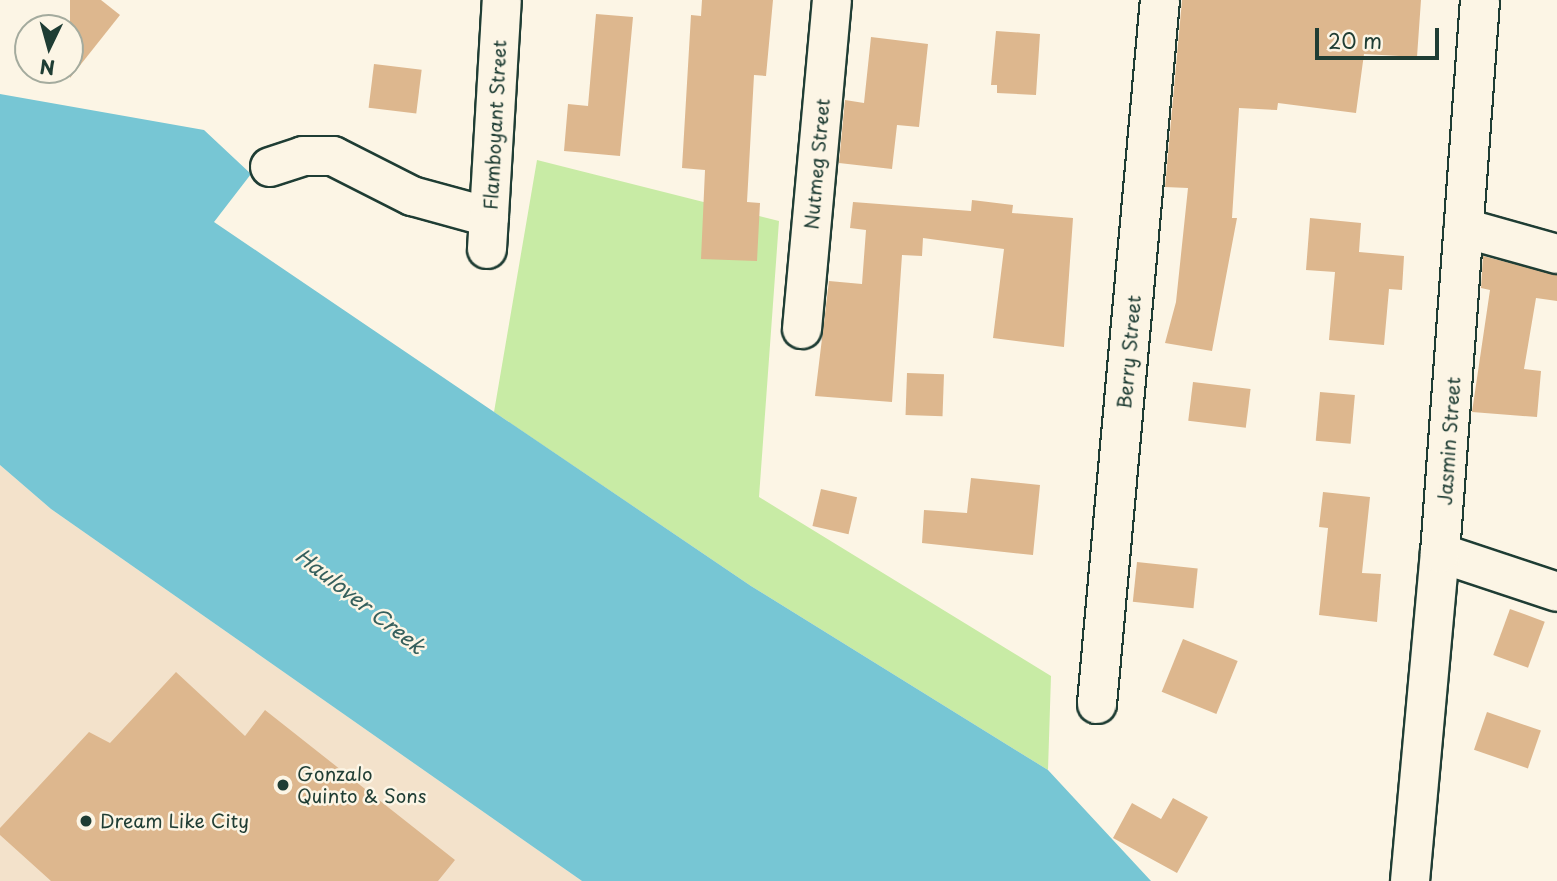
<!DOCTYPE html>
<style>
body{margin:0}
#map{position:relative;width:1557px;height:881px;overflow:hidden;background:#fcf5e5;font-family:"Playpen Sans",sans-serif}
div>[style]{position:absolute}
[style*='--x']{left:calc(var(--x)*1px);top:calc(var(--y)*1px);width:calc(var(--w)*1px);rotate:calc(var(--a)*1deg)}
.built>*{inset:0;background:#f3e2cb}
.green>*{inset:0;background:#c8eba5}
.water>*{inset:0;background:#77c6d4}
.building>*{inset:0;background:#ddb78e;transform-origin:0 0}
.roads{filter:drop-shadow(2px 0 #1f3d34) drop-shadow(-2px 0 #1f3d34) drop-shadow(0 2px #1f3d34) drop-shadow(0 -2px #1f3d34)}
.minor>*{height:38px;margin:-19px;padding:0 19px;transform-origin:19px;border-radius:19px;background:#fcf5e5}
.dots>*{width:19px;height:19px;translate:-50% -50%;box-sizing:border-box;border:4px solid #fcf5e5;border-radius:50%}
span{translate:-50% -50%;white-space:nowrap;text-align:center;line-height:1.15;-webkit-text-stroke:5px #fcf5e5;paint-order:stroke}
.street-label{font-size:19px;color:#1f3d34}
.poi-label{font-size:19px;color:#1f3d34}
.left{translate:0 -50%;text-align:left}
.water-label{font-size:21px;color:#355f5c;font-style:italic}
.north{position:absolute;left:14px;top:14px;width:70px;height:70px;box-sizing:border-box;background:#fcf5e5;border:2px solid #a4ab9e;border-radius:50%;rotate:185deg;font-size:19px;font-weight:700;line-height:28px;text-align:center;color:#1f3d34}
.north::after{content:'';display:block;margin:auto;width:24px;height:32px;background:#1f3d34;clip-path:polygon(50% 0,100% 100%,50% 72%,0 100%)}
.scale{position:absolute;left:1315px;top:28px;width:124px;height:32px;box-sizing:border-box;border:4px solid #1f3d34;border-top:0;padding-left:9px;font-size:21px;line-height:24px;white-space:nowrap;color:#1f3d34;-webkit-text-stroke:5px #fcf5e5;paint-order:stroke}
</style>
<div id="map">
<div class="built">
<div style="clip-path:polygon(0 465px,51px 509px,582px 881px,0 881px)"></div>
</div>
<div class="green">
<div style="clip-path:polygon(537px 160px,779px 221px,759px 497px,1051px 676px,1048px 770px,751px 586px,494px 412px)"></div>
</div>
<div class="water">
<div style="clip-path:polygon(0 94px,204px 130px,251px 174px,214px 222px,751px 586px,1048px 770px,1151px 881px,582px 881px,51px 509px,0 465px)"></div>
</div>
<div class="building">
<div style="clip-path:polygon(70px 0,101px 0,120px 15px,70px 78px)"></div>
<div style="clip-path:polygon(702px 0,773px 0,766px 76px,754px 75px,747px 202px,760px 203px,757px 261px,701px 259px,705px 170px,682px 168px,691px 15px,701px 16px)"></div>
<div style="clip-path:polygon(1182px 0,1421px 0,1417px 57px,1364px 54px,1356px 113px,1278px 103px,1277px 110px,1239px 108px,1232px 218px,1237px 218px,1212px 351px,1165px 343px,1176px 302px,1188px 188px,1165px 187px)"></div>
<div style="clip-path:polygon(596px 14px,633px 17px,620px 156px,564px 151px,568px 104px,588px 106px)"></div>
<div style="clip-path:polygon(996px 31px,1040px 34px,1036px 95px,997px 93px,997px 85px,991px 85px)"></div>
<div style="clip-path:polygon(871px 37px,928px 44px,919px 127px,897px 125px,892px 169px,839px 163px,845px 100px,864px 103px)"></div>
<div style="left:374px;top:64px;width:48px;height:44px;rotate:7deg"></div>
<div style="clip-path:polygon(972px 200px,1013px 205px,1012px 213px,1073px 218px,1064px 347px,993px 338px,1004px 249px,923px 238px,922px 256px,902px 255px,892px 402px,815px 396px,829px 281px,862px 284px,866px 230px,850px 228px,853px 202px,971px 211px)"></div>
<div style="clip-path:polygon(1310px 218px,1361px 223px,1359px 252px,1404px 256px,1402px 290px,1389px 289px,1384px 345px,1329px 340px,1335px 272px,1306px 270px)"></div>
<div style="clip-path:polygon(1483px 256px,1557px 275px,1557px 301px,1536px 298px,1524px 369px,1541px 371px,1537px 417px,1472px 412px,1490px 290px,1481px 288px)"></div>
<div style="left:907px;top:373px;width:37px;height:42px;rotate:2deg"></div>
<div style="left:1193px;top:382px;width:58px;height:39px;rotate:7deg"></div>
<div style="left:1320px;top:392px;width:35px;height:49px;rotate:5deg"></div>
<div style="clip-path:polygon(971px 478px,1040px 485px,1033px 555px,922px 543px,924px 510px,967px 513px)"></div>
<div style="left:821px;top:489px;width:37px;height:38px;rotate:13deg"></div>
<div style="clip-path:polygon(1323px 492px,1370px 497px,1362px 573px,1381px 574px,1377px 622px,1319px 615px,1328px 528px,1319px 527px)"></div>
<div style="left:1137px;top:562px;width:61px;height:40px;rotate:6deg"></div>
<div style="left:1510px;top:609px;width:37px;height:49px;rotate:20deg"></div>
<div style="left:1183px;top:639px;width:59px;height:57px;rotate:22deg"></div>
<div style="clip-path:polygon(176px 672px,245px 736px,265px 710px,455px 860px,438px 881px,51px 881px,0 835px,0 828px,89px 732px,110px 743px)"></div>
<div style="left:1487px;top:712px;width:57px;height:40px;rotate:19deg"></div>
<div style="clip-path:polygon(1173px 798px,1208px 817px,1177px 873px,1113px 838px,1132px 803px,1161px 819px)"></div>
</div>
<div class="roads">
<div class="minor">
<div style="--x:270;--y:167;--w:35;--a:-18"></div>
<div style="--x:303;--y:156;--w:30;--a:0"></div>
<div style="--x:333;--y:156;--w:89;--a:26.9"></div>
<div style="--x:412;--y:196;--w:80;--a:15.3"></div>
<div style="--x:1464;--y:228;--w:97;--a:15.6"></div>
<div style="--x:487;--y:249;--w:249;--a:-86.6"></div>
<div style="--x:802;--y:329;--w:330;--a:-84.8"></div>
<div style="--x:1440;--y:553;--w:123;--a:18.4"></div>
<div style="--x:1097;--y:704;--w:707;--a:-84.89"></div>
<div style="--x:1410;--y:881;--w:329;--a:-84.8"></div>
<div style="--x:1440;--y:553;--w:554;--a:-85.86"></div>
</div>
</div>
<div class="dots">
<div style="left:283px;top:785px;background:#1f3d34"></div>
<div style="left:86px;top:821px;background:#1f3d34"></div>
</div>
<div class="street-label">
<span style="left:495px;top:125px;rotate:-87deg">Flamboyant Street</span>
<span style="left:817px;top:164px;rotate:-85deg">Nutmeg Street</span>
<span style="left:1129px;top:352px;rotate:-85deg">Berry Street</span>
<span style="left:1449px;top:441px;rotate:-86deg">Jasmin Street</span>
</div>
<div class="poi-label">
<span class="left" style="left:297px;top:785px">Gonzalo<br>Quinto &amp; Sons</span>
<span class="left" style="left:100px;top:821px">Dream Like City</span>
</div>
<div class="water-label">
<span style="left:361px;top:600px;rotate:38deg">Haulover Creek</span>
</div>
<div class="north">N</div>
<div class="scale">20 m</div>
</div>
